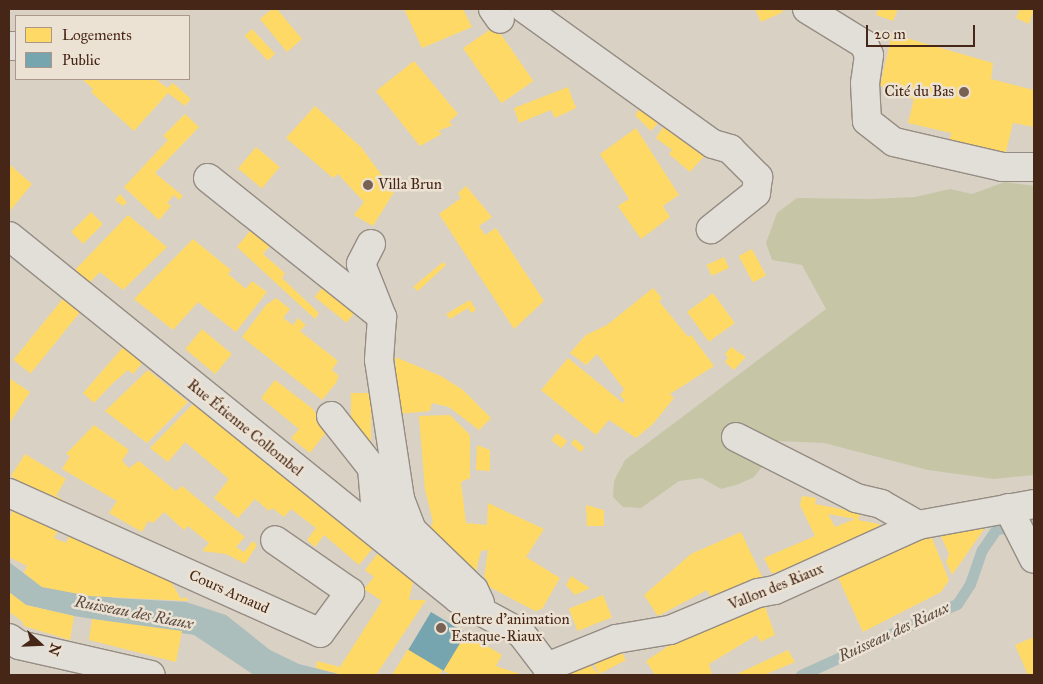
<!DOCTYPE html>
<meta charset="utf-8">
<style>
body{margin:0}
#map{position:relative;width:1043px;height:684px;overflow:hidden;background:#d9d1c4;font-family:"IM FELL Great Primer",serif}
div>[style]{position:absolute}
[style*='--x']{left:calc(var(--x)*1px);top:calc(var(--y)*1px);width:calc(var(--w)*1px);rotate:calc(var(--a)*1deg)}
.green>*{inset:0;background:#c6c5a6}
.water>*{inset:0;background:#abbebc}
.homes>*{inset:0;background:#ffd966;transform-origin:0 0}
.public>*{inset:0;background:#76a5af;transform-origin:0 0}
.stream>*{height:11px;margin:-5.5px;padding:0 5.5px;transform-origin:5.5px;border-radius:5.5px;background:#abbebc}
.roads{filter:drop-shadow(1px 0 #958c83) drop-shadow(-1px 0 #958c83) drop-shadow(0 1px #958c83) drop-shadow(0 -1px #958c83)}
.minor>*{height:28px;margin:-14px;padding:0 14px;transform-origin:14px;border-radius:14px;background:#e2ded8}
.dots>*{width:14px;height:14px;translate:-50% -50%;box-sizing:border-box;border:2px solid #ece2d3;border-radius:50%}
span{translate:-50% -50%;white-space:nowrap;text-align:center;line-height:1.15;-webkit-text-stroke:5px #ece2d3;paint-order:stroke}
.poi-label{font-size:15px;color:#462616}
.right{translate:-100% -50%;text-align:right}
.left{translate:0 -50%;text-align:left}
.street-label{font-size:15px;color:#462616}
.water-label{font-size:16px;color:#5a4a3f;font-style:italic}
.frame{position:absolute;inset:0;border:10px solid #462616;pointer-events:none}
.legend{position:absolute;left:15px;top:15px;width:175px;height:65px;box-sizing:border-box;background:#ece2d3;border:1px solid #aa9787;margin:0;padding:6px 9px;list-style:none;font-size:15px;color:#462616}
.legend li{display:flex;align-items:center;gap:10px;height:25px}
.legend b{width:25px;border:1px solid #aa9787}
.north{position:absolute;left:15px;top:619px;width:50px;height:50px;-webkit-text-stroke:4px #ece2d3;paint-order:stroke;rotate:110deg;font-size:14px;font-weight:700;line-height:20px;text-align:center;color:#462616}
.north::after{content:'';display:block;margin:auto;width:18px;height:22px;background:#462616;clip-path:polygon(50% 0,100% 100%,50% 72%,0 100%)}
.scale{position:absolute;left:866px;top:25px;width:109px;height:22px;box-sizing:border-box;border:2px solid #462616;border-top:0;padding-left:6px;font-size:15px;line-height:18px;white-space:nowrap;color:#462616;-webkit-text-stroke:4px #ece2d3;paint-order:stroke}
</style>
<div id="map">
<div class="green">
<div style="clip-path:polygon(1005px 182px,1034px 186px,1034px 475px,994px 479px,928px 470px,824px 443px,778px 441px,762px 448px,765px 463px,754px 477px,739px 484px,721px 489px,702px 478px,679px 481px,641px 508px,623px 507px,613px 497px,614px 481px,625px 460px,826px 309px,802px 265px,772px 260px,766px 243px,777px 213px,797px 198px,872px 199px,915px 197px,950px 189px,972px 194px)"></div>
</div>
<div class="water">
<div style="clip-path:polygon(9px 562px,42px 587px,116px 598px,186px 602px,226px 615px,270px 650px,299px 664px,343px 675px,254px 675px,194px 635px,74px 616px,26px 605px,9px 592px)"></div>
</div>
<div class="homes">
<div style="clip-path:polygon(272px 9px,277px 9px,302px 39px,287px 52px,260px 19px)"></div>
<div style="clip-path:polygon(404px 9px,463px 9px,472px 27px,422px 48px)"></div>
<div style="clip-path:polygon(755px 9px,782px 9px,783px 12px,761px 22px)"></div>
<div style="clip-path:polygon(878px 9px,898px 9px,893px 21px,876px 15px)"></div>
<div style="clip-path:polygon(1020px 9px,1034px 9px,1029px 24px,1016px 18px)"></div>
<div style="left:495px;top:26px;width:67px;height:39px;rotate:55deg"></div>
<div style="left:252px;top:29px;width:34px;height:10px;rotate:47deg"></div>
<div style="clip-path:polygon(892px 34px,993px 63px,991px 79px,1034px 90px,1034px 127px,1013px 123px,1005px 156px,949px 143px,951px 133px,908px 123px,914px 99px,892px 95px,894px 89px,880px 86px)"></div>
<div style="clip-path:polygon(414px 61px,458px 114px,449px 122px,453px 125px,438px 131px,442px 134px,420px 146px,376px 91px)"></div>
<div style="clip-path:polygon(82px 79px,156px 79px,167px 88px,173px 83px,191px 99px,185px 106px,168px 93px,134px 131px,91px 92px,93px 89px)"></div>
<div style="clip-path:polygon(568px 87px,576px 108px,555px 118px,551px 110px,519px 123px,514px 108px)"></div>
<div style="clip-path:polygon(315px 106px,361px 147px,394px 192px,373px 226px,354px 215px,364px 202px,338px 174px,333px 178px,286px 138px)"></div>
<div style="clip-path:polygon(641px 107px,660px 121px,651px 131px,635px 115px)"></div>
<div style="clip-path:polygon(185px 114px,199px 127px,155px 173px,183px 196px,179px 200px,174px 195px,167px 203px,171px 206px,159px 220px,124px 187px,168px 140px,163px 136px)"></div>
<div style="clip-path:polygon(665px 124px,706px 154px,690px 172px,669px 154px,672px 150px,656px 138px)"></div>
<div style="clip-path:polygon(636px 128px,679px 195px,663px 206px,670px 217px,641px 239px,618px 206px,629px 199px,600px 154px)"></div>
<div style="left:256px;top:147px;width:31px;height:28px;rotate:40deg"></div>
<div style="clip-path:polygon(9px 164px,32px 184px,9px 212px)"></div>
<div style="clip-path:polygon(466px 186px,492px 217px,479px 226px,485px 235px,496px 228px,544px 301px,514px 329px,439px 214px,461px 198px,458px 193px)"></div>
<div style="clip-path:polygon(120px 194px,127px 202px,123px 206px,115px 200px)"></div>
<div style="left:91px;top:212px;width:17px;height:28px;rotate:45deg"></div>
<div style="clip-path:polygon(128px 215px,167px 247px,123px 290px,100px 272px,88px 284px,73px 272px)"></div>
<div style="clip-path:polygon(253px 227px,272px 243px,263px 254px,285px 273px,282px 278px,319px 313px,315px 319px,237px 247px)"></div>
<div style="clip-path:polygon(193px 239px,231px 270px,228px 274px,246px 289px,252px 281px,267px 292px,236px 332px,198px 302px,173px 330px,134px 299px)"></div>
<div style="left:752px;top:249px;width:30px;height:15px;rotate:62deg"></div>
<div style="left:724px;top:257px;width:12px;height:19px;rotate:66deg"></div>
<div style="clip-path:polygon(443px 262px,446px 265px,418px 291px,413px 287px)"></div>
<div style="left:326px;top:283px;width:41px;height:18px;rotate:39deg"></div>
<div style="clip-path:polygon(653px 288px,662px 298px,659px 301px,688px 337px,691px 335px,714px 366px,670px 394px,674px 398px,653px 424px,636px 438px,609px 420px,596px 435px,541px 390px,568px 358px,623px 403px,625px 400px,620px 396px,624px 389px,597px 354px,586px 365px,570px 353px,586px 335px,607px 325px)"></div>
<div style="left:713px;top:293px;width:37px;height:32px;rotate:54deg"></div>
<div style="left:65px;top:296px;width:22px;height:82px;rotate:39deg"></div>
<div style="clip-path:polygon(276px 298px,290px 309px,283px 318px,293px 325px,298px 318px,306px 325px,300px 331px,338px 361px,332px 370px,339px 376px,336px 383px,322px 400px,242px 337px,266px 305px)"></div>
<div style="clip-path:polygon(470px 300px,476px 310px,471px 313px,468px 308px,450px 319px,446px 314px)"></div>
<div style="left:202px;top:329px;width:39px;height:26px;rotate:40deg"></div>
<div style="clip-path:polygon(125px 345px,143px 362px,133px 374px,128px 370px,113px 383px,94px 403px,83px 393px)"></div>
<div style="clip-path:polygon(731px 347px,746px 357px,734px 370px,725px 362px,728px 357px,725px 354px)"></div>
<div style="clip-path:polygon(395px 357px,441px 376px,463px 390px,491px 418px,479px 430px,449px 407px,432px 403px,430px 411px,398px 414px)"></div>
<div style="clip-path:polygon(148px 370px,188px 402px,147px 443px,105px 411px)"></div>
<div style="clip-path:polygon(9px 378px,30px 392px,9px 424px)"></div>
<div style="clip-path:polygon(275px 380px,313px 409px,327px 431px,310px 453px,291px 438px,299px 429px,261px 398px)"></div>
<div style="left:351px;top:393px;width:20px;height:52px"></div>
<div style="clip-path:polygon(195px 402px,373px 548px,359px 565px,324px 535px,315px 547px,307px 540px,316px 528px,291px 509px,284px 517px,272px 508px,269px 511px,255px 499px,238px 518px,214px 498px,229px 479px,185px 442px,168px 462px,150px 448px)"></div>
<div style="clip-path:polygon(450px 415px,470px 435px,470px 478px,461px 482px,466px 523px,487px 525px,488px 503px,544px 529px,526px 557px,560px 578px,542px 609px,535px 611px,484px 584px,488px 581px,484px 577px,488px 550px,481px 551px,475px 575px,429px 529px,433px 522px,425px 490px,419px 416px)"></div>
<div style="clip-path:polygon(94px 425px,129px 450px,122px 461px,129px 468px,139px 461px,176px 491px,182px 486px,245px 537px,236px 547px,244px 552px,253px 541px,257px 545px,245px 564px,226px 554px,202px 551px,209px 543px,188px 526px,184px 530px,164px 512px,153px 523px,148px 521px,142px 532px,109px 513px,117px 501px,62px 469px,70px 456px,66px 454px)"></div>
<div style="left:557px;top:433px;width:13px;height:9px;rotate:39deg"></div>
<div style="left:575px;top:439px;width:13px;height:6px;rotate:42deg"></div>
<div style="clip-path:polygon(477px 445px,490px 450px,490px 471px,476px 470px)"></div>
<div style="clip-path:polygon(25px 454px,66px 479px,56px 496px,62px 499px,58px 505px,11px 476px)"></div>
<div style="clip-path:polygon(evenodd,802px 496px,816px 498px,815px 504px,861px 513px,858px 520px,879px 524px,882px 534px,784px 577px,771px 572px,764px 558px,815px 536px,800px 505px,802px 496px,828px 514px,855px 519px,835px 527px,828px 514px)"></div>
<div style="clip-path:polygon(586px 505px,604px 510px,604px 526px,587px 526px)"></div>
<div style="clip-path:polygon(14px 508px,59px 529px,54px 538px,66px 543px,70px 534px,170px 580px,181px 599px,187px 597px,188px 601px,89px 596px,42px 587px,24px 573px,27px 566px,9px 557px,9px 518px)"></div>
<div style="clip-path:polygon(989px 522px,952px 575px,946px 562px,949px 554px,939px 532px)"></div>
<div style="clip-path:polygon(741px 532px,763px 579px,714px 603px,707px 590px,658px 616px,644px 595px,691px 554px)"></div>
<div style="clip-path:polygon(930px 533px,949px 580px,941px 592px,863px 632px,835px 571px)"></div>
<div style="clip-path:polygon(378px 553px,413px 582px,409px 600px,426px 600px,376px 675px,343px 675px,316px 668px,317px 661px,340px 667px,382px 601px,364px 589px,374px 577px,365px 570px)"></div>
<div style="clip-path:polygon(571px 576px,590px 588px,575px 595px,566px 585px)"></div>
<div style="clip-path:polygon(9px 592px,26px 605px,74px 616px,70px 640px,24px 626px,22px 621px,9px 612px)"></div>
<div style="left:603px;top:595px;width:24px;height:37px;rotate:68deg"></div>
<div style="clip-path:polygon(763px 601px,775px 635px,760px 642px,757px 635px,709px 664px,712px 675px,655px 675px,646px 661px,695px 628px)"></div>
<div style="clip-path:polygon(92px 619px,182px 631px,176px 662px,89px 640px)"></div>
<div style="clip-path:polygon(466px 633px,502px 655px,496px 666px,523px 675px,451px 675px,443px 670px)"></div>
<div style="clip-path:polygon(1034px 637px,1034px 675px,1028px 675px,1015px 645px)"></div>
<div style="left:618px;top:645px;width:17px;height:30px;rotate:62deg"></div>
<div style="clip-path:polygon(408px 649px,443px 670px,439px 675px,392px 675px)"></div>
<div style="clip-path:polygon(788px 650px,795px 662px,764px 675px,735px 675px)"></div>
<div style="clip-path:polygon(588px 662px,599px 675px,568px 675px)"></div>
</div>
<div class="public">
<div style="left:431px;top:612px;width:41px;height:44px;rotate:31deg"></div>
</div>
<div class="stream">
<div style="--x:801;--y:675;--w:171;--a:-24.5"></div>
<div style="--x:957;--y:604;--w:24;--a:-57"></div>
<div style="--x:970;--y:584;--w:36;--a:-71"></div>
<div style="--x:982;--y:550;--w:25;--a:-56"></div>
<div style="--x:996;--y:529;--w:38;--a:-6"></div>
</div>
<div class="roads">
<div class="minor">
<div style="--x:493;--y:9;--w:12;--a:55"></div>
<div style="--x:525;--y:9;--w:231;--a:35.7"></div>
<div style="--x:713;--y:144;--w:18;--a:16"></div>
<div style="--x:730;--y:149;--w:40;--a:45"></div>
<div style="--x:758;--y:177;--w:16;--a:97"></div>
<div style="--x:756;--y:193;--w:58;--a:141.3"></div>
<div style="--x:807;--y:9;--w:67;--a:31.6"></div>
<div style="--x:864;--y:44;--w:12;--a:66"></div>
<div style="--x:869;--y:55;--w:28;--a:98"></div>
<div style="--x:865;--y:83;--w:38;--a:87"></div>
<div style="--x:867;--y:121;--w:34;--a:38"></div>
<div style="--x:894;--y:142;--w:111;--a:13"></div>
<div style="--x:1002;--y:167;--w:32;--a:0"></div>
<div style="--x:9;--y:46;--w:7;--a:0"></div>
<div style="--x:208;--y:178;--w:223;--a:38.6"></div>
<div style="--x:9;--y:236;--w:577;--a:38.95"></div>
<div style="--x:458;--y:599;--w:72;--a:28.4"></div>
<div style="--x:521;--y:633;--w:43;--a:52.6"></div>
<div style="--x:547;--y:667;--w:8;--a:76"></div>
<div style="--x:371;--y:244;--w:22;--a:117"></div>
<div style="--x:361;--y:264;--w:57;--a:68.4"></div>
<div style="--x:382;--y:317;--w:43;--a:94"></div>
<div style="--x:379;--y:360;--w:141;--a:81.4"></div>
<div style="--x:400;--y:499;--w:33;--a:69"></div>
<div style="--x:412;--y:530;--w:86;--a:44.1"></div>
<div style="--x:474;--y:590;--w:14;--a:65"></div>
<div style="--x:331;--y:416;--w:66;--a:51.7"></div>
<div style="--x:372;--y:468;--w:32;--a:85"></div>
<div style="--x:375;--y:500;--w:23;--a:52"></div>
<div style="--x:389;--y:518;--w:26;--a:28"></div>
<div style="--x:736;--y:437;--w:135;--a:26.9"></div>
<div style="--x:856;--y:498;--w:26;--a:13"></div>
<div style="--x:881;--y:504;--w:43;--a:29.6"></div>
<div style="--x:9;--y:493;--w:341;--a:24.2"></div>
<div style="--x:320;--y:633;--w:51;--a:-53.8"></div>
<div style="--x:350;--y:592;--w:91;--a:-145.3"></div>
<div style="--x:1008;--y:508;--w:57;--a:63"></div>
<div style="--x:9;--y:638;--w:12;--a:35"></div>
<div style="--x:19;--y:645;--w:135;--a:12.8"></div>
<div style="--x:547;--y:667;--w:74;--a:-22.1"></div>
<div style="--x:616;--y:639;--w:55;--a:-9.5"></div>
<div style="--x:670;--y:630;--w:95;--a:-22.8"></div>
<div style="--x:758;--y:593;--w:17;--a:-10"></div>
<div style="--x:775;--y:590;--w:157;--a:-24.4"></div>
<div style="--x:918;--y:525;--w:118;--a:-10.3"></div>
</div>
</div>
<div class="dots">
<div style="left:964px;top:92px;background:#796253"></div>
<div style="left:368px;top:185px;background:#796253"></div>
<div style="left:441px;top:628px;background:#796253"></div>
</div>
<div class="poi-label">
<span class="right" style="left:954px;top:92px">Cité du Bas</span>
<span class="left" style="left:378px;top:185px">Villa Brun</span>
<span class="left" style="left:451px;top:628px">Centre d'animation<br>Estaque-Riaux</span>
</div>
<div class="street-label">
<span style="left:245px;top:428px;rotate:39deg">Rue Étienne Collombel</span>
<span style="left:776px;top:587px;rotate:-22deg">Vallon des Riaux</span>
<span style="left:229px;top:592px;rotate:24deg">Cours Arnaud</span>
</div>
<div class="water-label">
<span style="left:134px;top:613px;rotate:11deg">Ruisseau des Riaux</span>
<span style="left:894px;top:632px;rotate:-25deg">Ruisseau des Riaux</span>
</div>
<div class="frame"></div>
<ul class="legend">
<li><b style="height:14px;background:#ffd966"></b>Logements</li>
<li><b style="height:14px;background:#76a5af"></b>Public</li>
</ul>
<div class="north">N</div>
<div class="scale">20 m</div>
</div>
